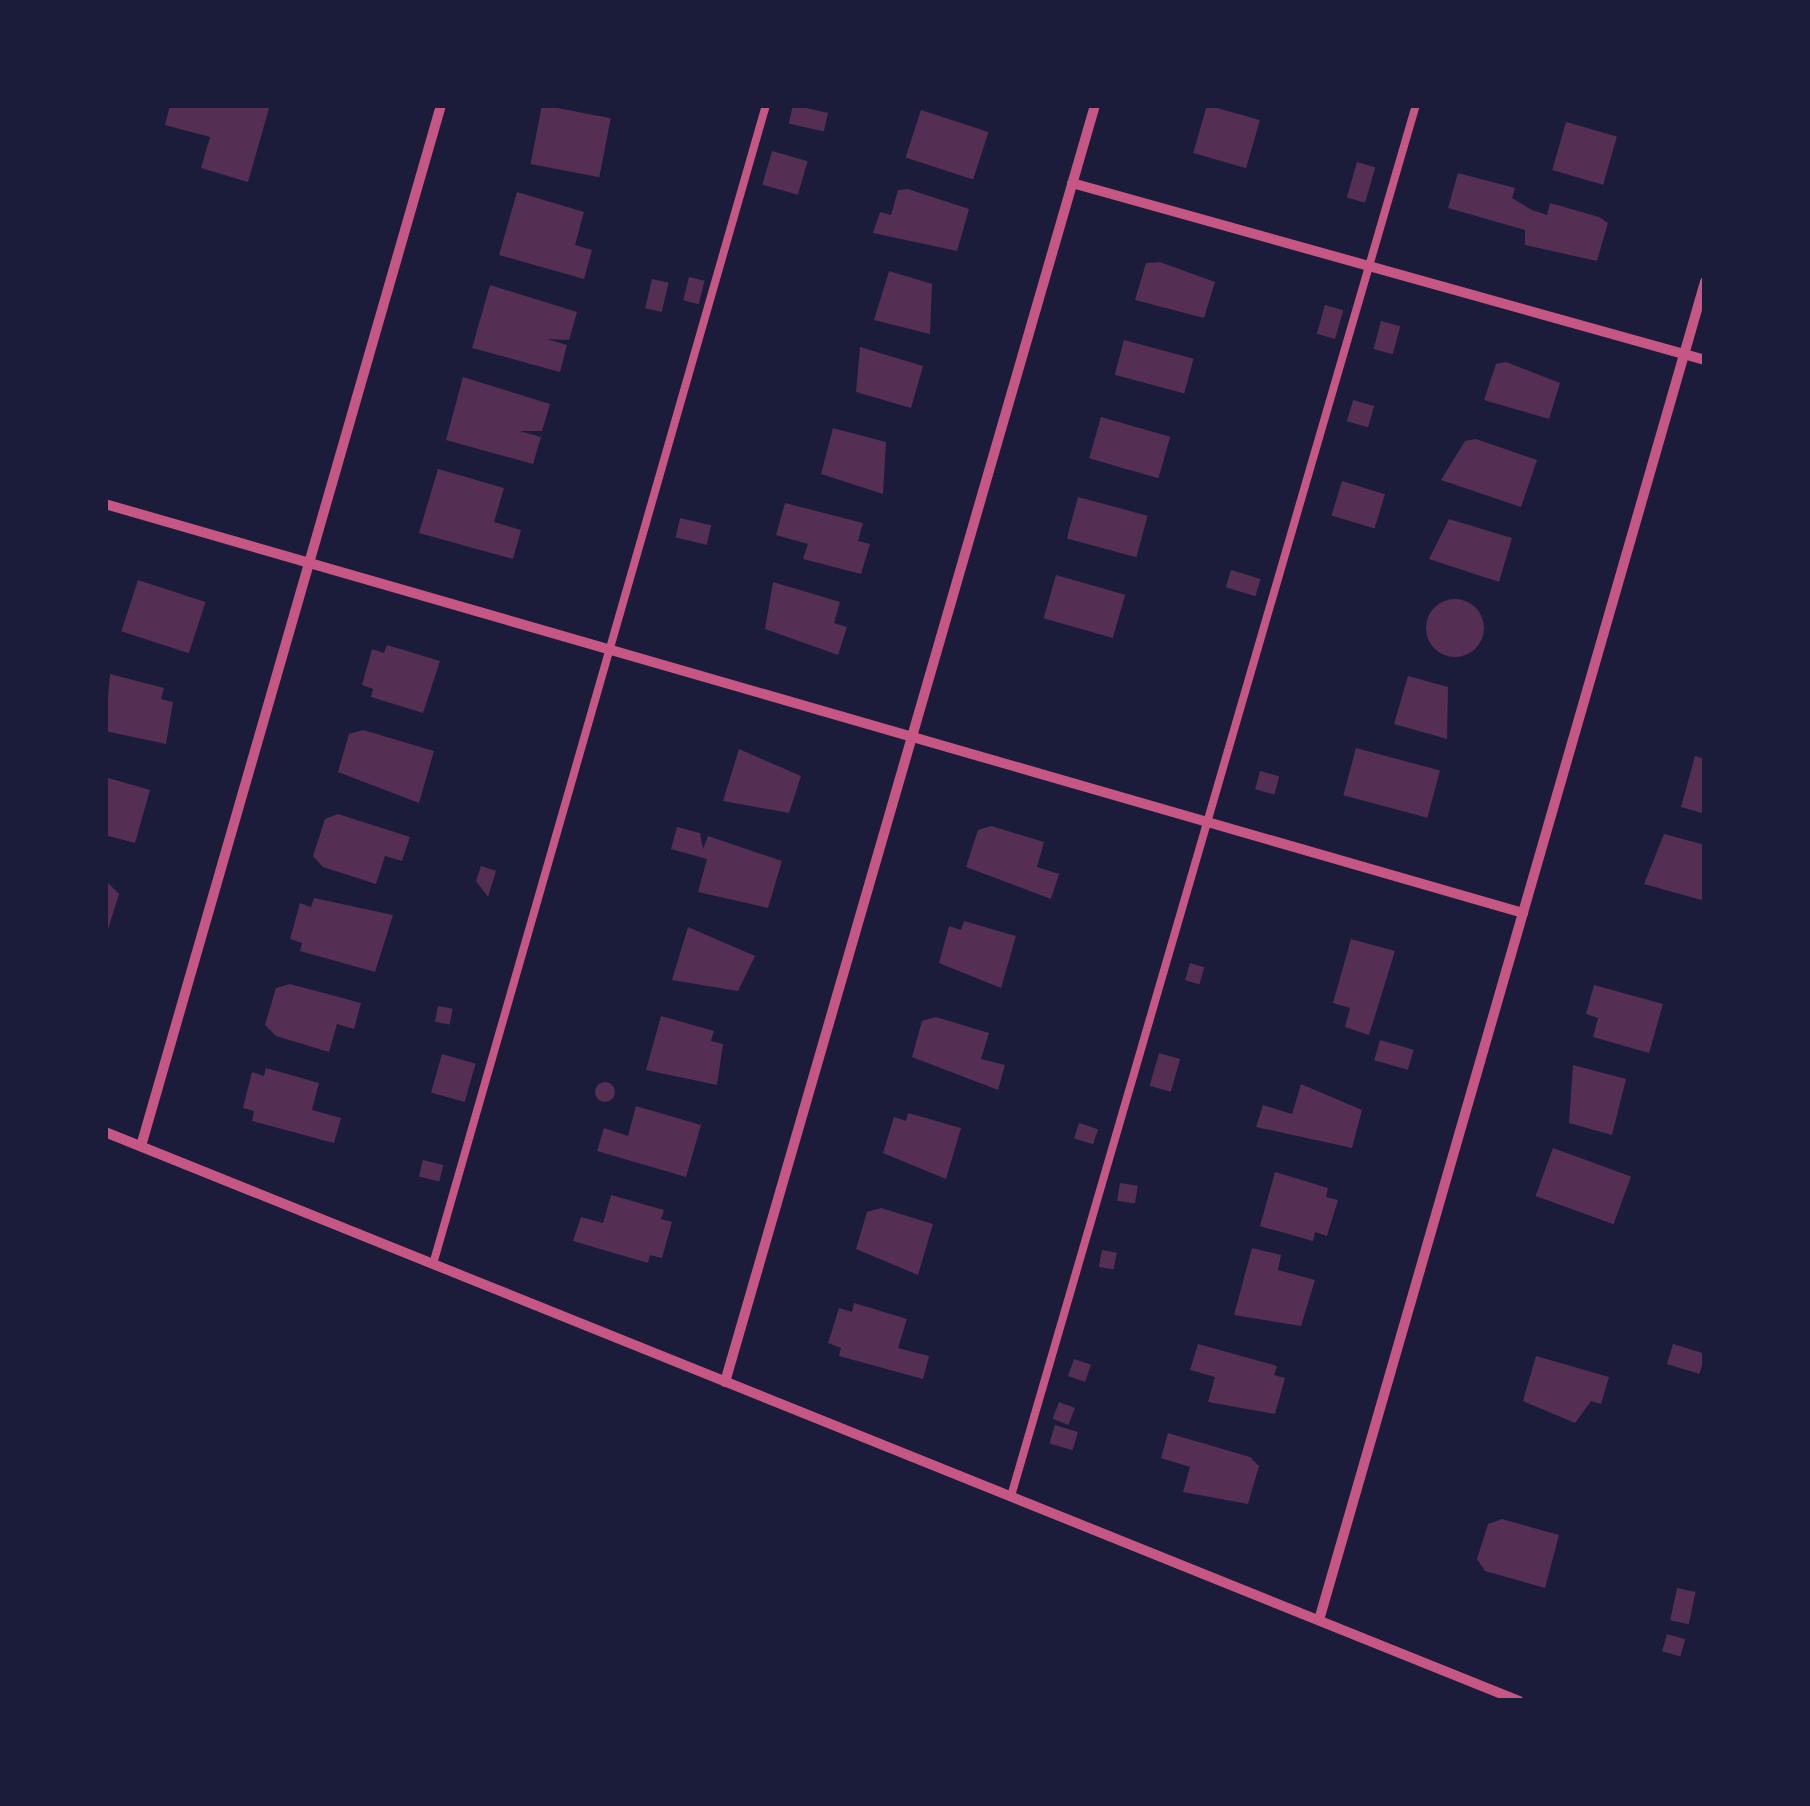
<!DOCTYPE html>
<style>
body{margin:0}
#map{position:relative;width:1810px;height:1806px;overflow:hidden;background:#1b1b3a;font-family:Lato,sans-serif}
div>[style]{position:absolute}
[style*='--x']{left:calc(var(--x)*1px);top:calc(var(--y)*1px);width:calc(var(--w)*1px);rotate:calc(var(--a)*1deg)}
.building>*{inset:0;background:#542f53;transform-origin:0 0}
.round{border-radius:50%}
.service>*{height:8px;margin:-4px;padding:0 4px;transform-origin:4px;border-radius:4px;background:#c65784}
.minor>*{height:10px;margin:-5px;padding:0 5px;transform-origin:5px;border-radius:5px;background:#c65784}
span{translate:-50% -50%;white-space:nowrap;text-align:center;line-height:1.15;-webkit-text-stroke:9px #1b1b3a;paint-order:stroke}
.frame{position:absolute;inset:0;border:108px solid #1b1b3a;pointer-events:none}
</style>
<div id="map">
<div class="building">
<div style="clip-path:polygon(170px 105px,270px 105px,248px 182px,201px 168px,210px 137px,165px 125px)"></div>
<div style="left:542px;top:105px;width:70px;height:60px;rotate:11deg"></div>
<div style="left:793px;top:105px;width:36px;height:19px;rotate:13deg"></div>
<div style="left:1207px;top:105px;width:55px;height:50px;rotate:16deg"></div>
<div style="left:921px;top:110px;width:71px;height:50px;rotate:18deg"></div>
<div style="left:1566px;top:122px;width:53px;height:50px;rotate:16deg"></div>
<div style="left:772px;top:151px;width:37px;height:35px;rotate:16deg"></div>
<div style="left:1357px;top:162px;width:19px;height:37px;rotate:16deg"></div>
<div style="clip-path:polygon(1458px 173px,1515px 188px,1512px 198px,1532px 210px,1547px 215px,1550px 203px,1599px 217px,1608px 223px,1597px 261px,1525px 245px,1525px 230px,1448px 208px)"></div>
<div style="clip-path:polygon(908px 189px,969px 209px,957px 251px,873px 233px,880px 212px,891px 215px,898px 190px)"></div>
<div style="clip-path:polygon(517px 192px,584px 212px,575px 245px,592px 250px,584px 279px,499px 255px)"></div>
<div style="clip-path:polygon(1160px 262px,1215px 282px,1204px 318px,1135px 300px,1146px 263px)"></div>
<div style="clip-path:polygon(889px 271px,932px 284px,930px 334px,874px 320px)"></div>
<div style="left:689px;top:277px;width:16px;height:24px;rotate:14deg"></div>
<div style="left:652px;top:279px;width:17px;height:30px;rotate:13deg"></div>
<div style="clip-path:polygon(490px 285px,577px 312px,569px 340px,547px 339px,567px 345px,560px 372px,472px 348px)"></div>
<div style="left:1325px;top:305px;width:19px;height:30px;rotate:16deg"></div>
<div style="left:1381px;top:321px;width:20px;height:29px;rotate:15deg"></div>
<div style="left:1124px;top:340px;width:72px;height:36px;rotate:15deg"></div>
<div style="clip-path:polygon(860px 347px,923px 366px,911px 408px,856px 392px)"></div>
<div style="clip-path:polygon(1506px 362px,1560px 383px,1549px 419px,1484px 400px,1496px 364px)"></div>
<div style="clip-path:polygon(463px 377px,550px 404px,542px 431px,520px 431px,541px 437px,533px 464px,446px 440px)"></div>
<div style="left:1353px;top:400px;width:22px;height:22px;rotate:16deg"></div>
<div style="left:1101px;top:417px;width:72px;height:43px;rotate:16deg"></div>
<div style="clip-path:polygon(833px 428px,886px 442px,883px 494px,821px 474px)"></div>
<div style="clip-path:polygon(1476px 439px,1537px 460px,1521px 507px,1441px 480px,1465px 441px)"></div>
<div style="clip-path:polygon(438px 469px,504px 488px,494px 522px,521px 530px,513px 559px,419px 533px)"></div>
<div style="left:1342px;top:481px;width:45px;height:36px;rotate:17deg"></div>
<div style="left:1078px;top:497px;width:72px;height:43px;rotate:15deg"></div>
<div style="clip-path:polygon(785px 503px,863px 523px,858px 541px,870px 544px,861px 574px,803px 559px,808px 544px,776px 535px)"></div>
<div style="left:680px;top:518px;width:32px;height:20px;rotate:13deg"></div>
<div style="clip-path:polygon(1449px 519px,1512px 538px,1499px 582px,1429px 559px)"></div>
<div style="left:1231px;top:570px;width:31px;height:18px;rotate:17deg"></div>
<div style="left:1056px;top:575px;width:72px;height:45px;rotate:16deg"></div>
<div style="left:138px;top:580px;width:71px;height:54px;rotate:18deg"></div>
<div style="clip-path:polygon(773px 582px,840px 602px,834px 623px,847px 627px,838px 655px,765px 629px)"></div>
<div class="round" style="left:1426px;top:599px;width:58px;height:58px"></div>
<div style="clip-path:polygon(387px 645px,440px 661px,423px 713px,371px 697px,373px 689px,362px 685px,372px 649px,384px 653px)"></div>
<div style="clip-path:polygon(110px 674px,164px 688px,161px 699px,173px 702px,166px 744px,105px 731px)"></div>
<div style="clip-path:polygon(1408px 676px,1448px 687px,1447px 739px,1394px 724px)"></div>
<div style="clip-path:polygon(363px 730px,434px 751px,419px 803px,338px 772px,349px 734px)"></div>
<div style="left:1356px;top:748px;width:87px;height:49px;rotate:15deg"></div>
<div style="clip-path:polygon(739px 749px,801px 776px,789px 813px,723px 801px)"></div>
<div style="clip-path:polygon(1695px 756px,1705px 759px,1705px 814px,1681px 807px)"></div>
<div style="left:1260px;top:771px;width:20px;height:19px;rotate:15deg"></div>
<div style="clip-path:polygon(105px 777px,150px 790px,135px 843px,105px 835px)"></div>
<div style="clip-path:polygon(338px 814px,410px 837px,402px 861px,385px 856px,376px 884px,323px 867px,313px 856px,325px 819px)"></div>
<div style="clip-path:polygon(991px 826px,1044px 842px,1037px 867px,1059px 874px,1051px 899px,966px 867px,978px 830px)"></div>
<div style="clip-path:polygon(677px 827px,700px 833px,703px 849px,708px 836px,782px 861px,768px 908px,698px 892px,707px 859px,671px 849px)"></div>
<div style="clip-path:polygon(1664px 834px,1705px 845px,1705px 901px,1644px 884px)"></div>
<div style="clip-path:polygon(481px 866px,496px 871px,488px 897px,476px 881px)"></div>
<div style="clip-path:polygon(105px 880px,119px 894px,106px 936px,105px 935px)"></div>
<div style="clip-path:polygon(314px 898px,393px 915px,375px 972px,300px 951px,302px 943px,290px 939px,300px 903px,311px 907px)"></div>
<div style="clip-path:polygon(964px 921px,1016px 936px,1001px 988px,939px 963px,949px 926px,961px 930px)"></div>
<div style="clip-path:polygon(688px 927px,755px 956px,738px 991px,672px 980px)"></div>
<div style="clip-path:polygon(1351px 939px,1395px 951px,1369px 1035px,1345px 1027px,1350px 1008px,1333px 1003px)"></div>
<div style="left:1190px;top:963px;width:15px;height:18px;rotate:16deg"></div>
<div style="clip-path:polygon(290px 984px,361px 1003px,354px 1029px,337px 1024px,329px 1052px,276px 1036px,265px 1025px,276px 988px)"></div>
<div style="clip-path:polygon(1594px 985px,1663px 1004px,1649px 1053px,1593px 1037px,1598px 1018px,1586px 1014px)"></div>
<div style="left:438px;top:1006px;width:15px;height:16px;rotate:11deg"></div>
<div style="clip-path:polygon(661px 1016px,714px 1031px,711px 1041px,723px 1044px,717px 1085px,646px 1070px)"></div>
<div style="clip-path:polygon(936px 1017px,989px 1033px,981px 1059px,1005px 1065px,998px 1090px,912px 1057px,922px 1021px)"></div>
<div style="left:1380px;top:1040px;width:35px;height:21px;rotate:16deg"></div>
<div style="left:1159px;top:1053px;width:22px;height:34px;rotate:16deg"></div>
<div style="left:442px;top:1054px;width:35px;height:40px;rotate:16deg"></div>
<div style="clip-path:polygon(1573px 1065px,1626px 1079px,1612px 1135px,1569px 1123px)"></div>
<div style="clip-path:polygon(266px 1068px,319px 1083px,312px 1110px,341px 1118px,334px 1143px,252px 1121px,254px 1111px,243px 1108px,252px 1072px,264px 1076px)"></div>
<div class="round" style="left:595px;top:1082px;width:20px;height:20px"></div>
<div style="clip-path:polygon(1301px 1084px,1362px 1110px,1352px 1148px,1256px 1127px,1263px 1105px,1292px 1114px)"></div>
<div style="clip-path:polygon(636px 1106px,701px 1125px,686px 1177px,597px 1151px,604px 1128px,628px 1136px)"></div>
<div style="clip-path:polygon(908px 1113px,961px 1128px,946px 1179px,883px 1153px,894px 1117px,906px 1121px)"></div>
<div style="left:1079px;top:1123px;width:20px;height:16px;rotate:18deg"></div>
<div style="left:1553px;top:1148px;width:83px;height:51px;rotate:20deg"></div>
<div style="left:423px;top:1160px;width:21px;height:17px;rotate:14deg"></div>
<div style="clip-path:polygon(1275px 1172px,1328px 1188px,1326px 1197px,1338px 1200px,1327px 1236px,1315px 1232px,1313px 1241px,1260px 1226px)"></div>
<div style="left:1120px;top:1183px;width:18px;height:18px;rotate:9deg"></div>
<div style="clip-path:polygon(611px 1195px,664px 1210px,661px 1219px,672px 1222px,662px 1258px,650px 1255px,648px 1263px,573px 1241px,581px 1217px,603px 1223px)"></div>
<div style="clip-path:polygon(881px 1208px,933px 1224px,918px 1275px,856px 1249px,867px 1212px)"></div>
<div style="clip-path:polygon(1252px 1248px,1281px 1255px,1278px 1270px,1315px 1280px,1301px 1326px,1234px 1315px)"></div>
<div style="left:1102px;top:1250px;width:15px;height:17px;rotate:11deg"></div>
<div style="clip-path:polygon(854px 1303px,907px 1319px,898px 1348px,929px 1356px,923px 1379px,839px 1356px,841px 1348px,828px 1343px,839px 1308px,852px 1312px)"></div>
<div style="clip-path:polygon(1198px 1344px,1277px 1366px,1274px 1375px,1285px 1378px,1275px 1414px,1208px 1402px,1215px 1377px,1190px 1370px)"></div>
<div style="left:1673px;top:1344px;width:34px;height:21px;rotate:17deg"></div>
<div style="clip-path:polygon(1536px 1356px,1609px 1377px,1601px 1404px,1591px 1401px,1575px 1423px,1523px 1401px)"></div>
<div style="left:1074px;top:1359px;width:18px;height:18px;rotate:19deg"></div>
<div style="left:1059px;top:1402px;width:17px;height:18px;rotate:21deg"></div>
<div style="left:1055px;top:1425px;width:24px;height:19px;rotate:17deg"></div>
<div style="clip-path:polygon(1168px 1433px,1250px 1457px,1259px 1466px,1248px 1504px,1183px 1492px,1190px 1467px,1161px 1458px)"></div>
<div style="clip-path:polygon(1502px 1519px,1559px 1535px,1545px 1588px,1485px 1571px,1477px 1559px,1488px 1524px)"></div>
<div style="left:1677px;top:1588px;width:19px;height:33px;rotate:12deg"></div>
<div style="left:1667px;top:1634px;width:19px;height:18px;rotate:16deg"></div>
</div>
<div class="service">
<div style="--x:433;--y:1264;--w:1206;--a:-73.97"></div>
<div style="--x:1011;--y:1496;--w:1449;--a:-73.77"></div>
</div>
<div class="minor">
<div style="--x:1072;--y:183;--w:657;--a:15.62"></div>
<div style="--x:105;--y:504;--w:1476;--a:16.09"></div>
<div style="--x:105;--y:1132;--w:1524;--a:21.92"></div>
<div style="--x:141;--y:1146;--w:1083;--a:-73.92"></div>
<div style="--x:725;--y:1382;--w:1330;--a:-73.84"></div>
<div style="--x:1319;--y:1620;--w:1393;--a:-73.91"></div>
</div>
<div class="frame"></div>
</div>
